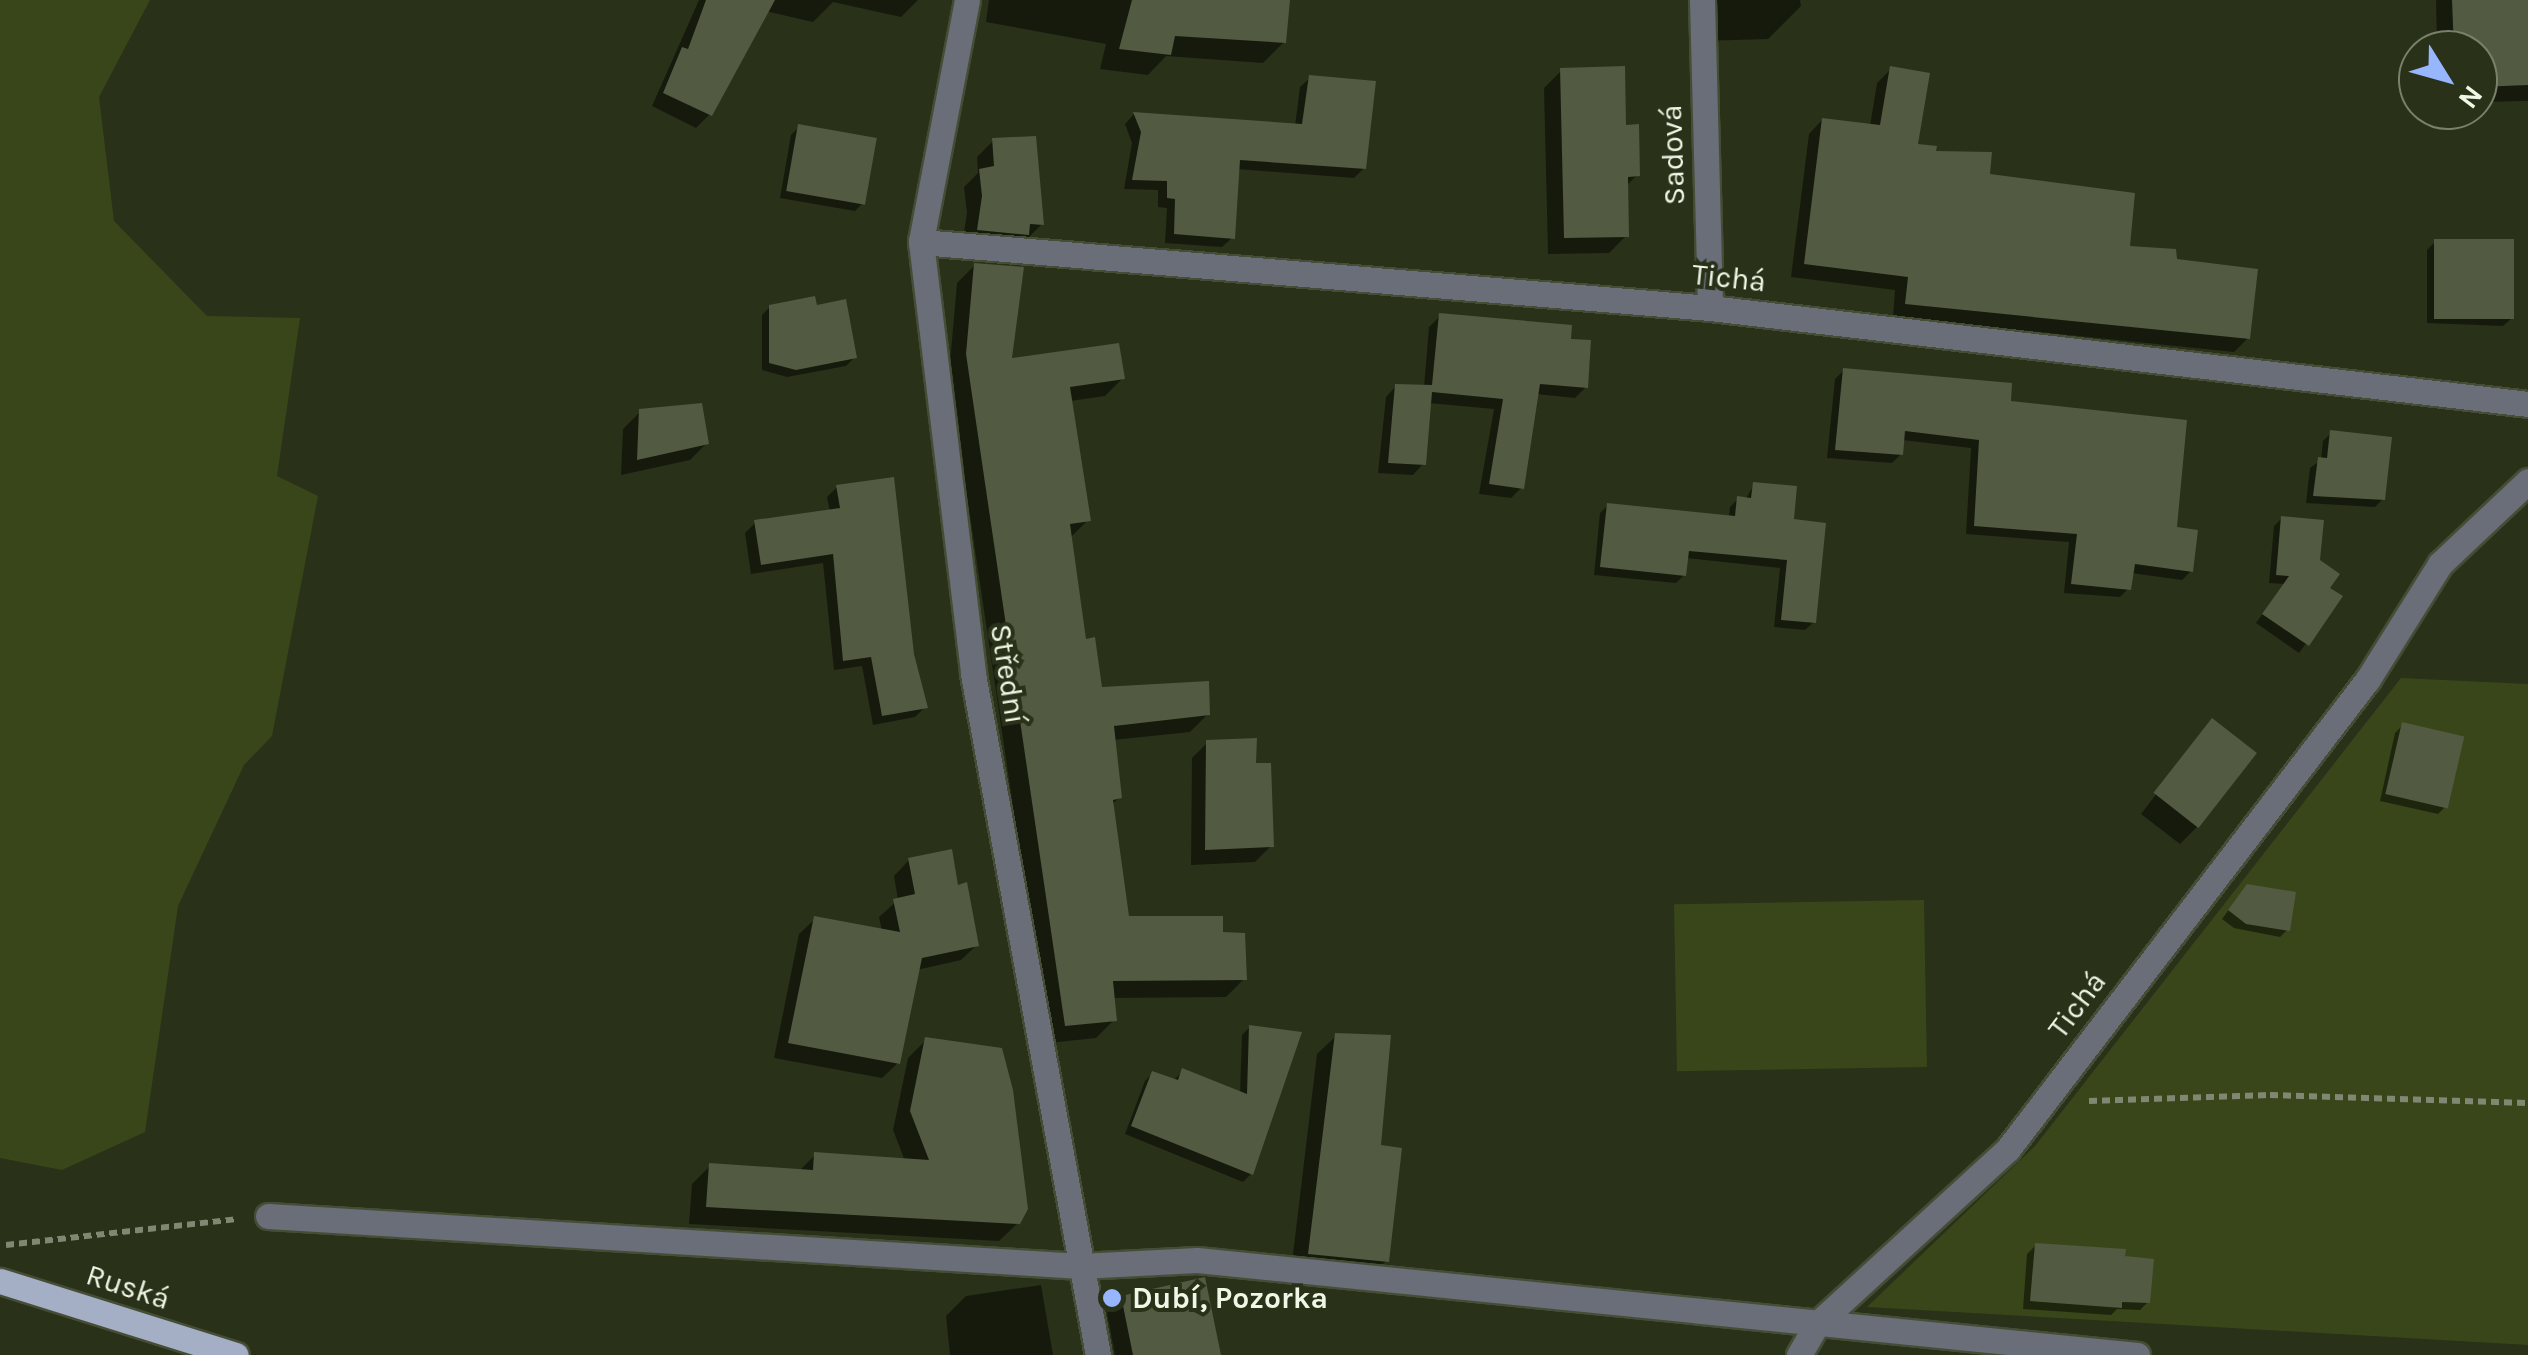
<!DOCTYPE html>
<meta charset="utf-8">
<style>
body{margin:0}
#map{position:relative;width:2528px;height:1355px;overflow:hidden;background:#293119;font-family:Karla,sans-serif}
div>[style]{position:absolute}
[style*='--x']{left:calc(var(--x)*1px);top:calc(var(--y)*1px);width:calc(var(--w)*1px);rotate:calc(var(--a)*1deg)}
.green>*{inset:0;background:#39461a;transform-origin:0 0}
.shadow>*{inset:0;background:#0007}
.building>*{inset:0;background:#525a41;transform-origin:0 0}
.path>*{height:6px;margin-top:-3px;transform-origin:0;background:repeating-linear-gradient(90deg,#808773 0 8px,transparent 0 13px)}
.roads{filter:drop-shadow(2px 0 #454d36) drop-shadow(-2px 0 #454d36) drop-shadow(0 2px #454d36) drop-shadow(0 -2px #454d36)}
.minor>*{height:25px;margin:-12.5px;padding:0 12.5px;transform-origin:12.5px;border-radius:12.5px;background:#696e79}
.primary>*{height:25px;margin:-12.5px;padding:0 12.5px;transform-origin:12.5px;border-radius:12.5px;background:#a4aec5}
.dots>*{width:28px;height:28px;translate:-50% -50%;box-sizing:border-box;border:5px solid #293119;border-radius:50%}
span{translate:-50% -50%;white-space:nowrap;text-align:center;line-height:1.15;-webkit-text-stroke:8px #293119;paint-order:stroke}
.street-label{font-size:30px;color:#f1f6e7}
.poi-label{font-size:30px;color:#f1f6e7;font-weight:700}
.left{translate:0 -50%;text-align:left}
.north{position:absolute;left:2398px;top:30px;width:100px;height:100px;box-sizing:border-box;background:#293119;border:2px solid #79806b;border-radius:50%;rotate:127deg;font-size:28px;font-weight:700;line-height:40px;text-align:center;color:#f1f6e7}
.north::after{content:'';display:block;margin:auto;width:35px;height:45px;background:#97b6fd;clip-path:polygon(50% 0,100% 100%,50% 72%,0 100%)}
</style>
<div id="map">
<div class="green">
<div style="clip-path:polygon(0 0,150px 0,99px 97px,114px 221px,207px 316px,300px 318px,277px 476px,318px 496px,272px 736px,244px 765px,178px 906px,145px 1132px,62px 1170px,0 1158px)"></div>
<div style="clip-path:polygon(2401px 678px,2528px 684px,2528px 1345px,1867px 1307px,2035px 1146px)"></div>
<div style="left:1924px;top:900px;width:167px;height:250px;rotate:89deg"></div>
</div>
<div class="shadow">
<div style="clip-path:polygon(699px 0,918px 0,901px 17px,833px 2px,813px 22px,765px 11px,710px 114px,696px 128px,652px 106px)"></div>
<div style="clip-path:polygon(989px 0,1286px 0,1284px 42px,1263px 63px,1166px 56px,1148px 75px,1100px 69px,1106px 44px,986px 22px)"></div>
<div style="clip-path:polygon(1700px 0,1800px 0,1801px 6px,1768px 39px,1701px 41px)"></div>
<div style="clip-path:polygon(2436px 0,2528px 0,2528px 101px,2478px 102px,2478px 50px,2437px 50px)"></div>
<div style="clip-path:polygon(1891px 69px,1915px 146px,1987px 176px,2127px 248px,2174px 262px,2248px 338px,2234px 352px,1893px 317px,1895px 290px,1791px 277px,1809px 134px,1822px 120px,1870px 126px,1877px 83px)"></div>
<div style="clip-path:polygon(1561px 71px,1624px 128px,1637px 175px,1626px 186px,1626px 236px,1609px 253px,1548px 254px,1544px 88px)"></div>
<div style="clip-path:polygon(1310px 78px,1364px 168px,1354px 178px,1236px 169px,1232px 238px,1222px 247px,1165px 243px,1167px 208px,1158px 207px,1158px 190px,1124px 189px,1132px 143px,1125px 124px,1134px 114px,1295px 126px,1300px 87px)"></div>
<div style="clip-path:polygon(799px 127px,863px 203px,855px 211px,780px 198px,791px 135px)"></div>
<div style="clip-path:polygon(993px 141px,1042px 224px,1026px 240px,962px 245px,967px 213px,964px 187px,978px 173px,977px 157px)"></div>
<div style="clip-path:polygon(2435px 242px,2512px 318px,2503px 326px,2427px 323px,2427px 250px)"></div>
<div style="clip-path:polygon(975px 265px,1009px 361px,1123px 378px,1105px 396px,1070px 401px,1088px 520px,1069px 539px,1084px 642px,1100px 690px,1208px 714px,1190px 732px,1113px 740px,1119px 798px,1111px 805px,1126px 919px,1220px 935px,1244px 979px,1226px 997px,1112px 998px,1114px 1020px,1096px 1038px,1048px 1043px,949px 374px,957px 283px)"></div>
<div style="clip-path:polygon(770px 307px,815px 308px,854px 358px,846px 366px,787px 377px,762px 370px,762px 315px)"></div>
<div style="clip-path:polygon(1440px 316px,1568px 341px,1586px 387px,1575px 398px,1536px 394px,1522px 487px,1511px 498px,1479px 494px,1494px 409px,1428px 403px,1423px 464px,1413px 475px,1378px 473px,1386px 397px,1396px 386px,1424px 387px,1429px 327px)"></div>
<div style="clip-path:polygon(1844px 370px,2008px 403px,2174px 529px,2191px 571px,2182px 580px,2131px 573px,2129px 588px,2120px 597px,2064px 593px,2069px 542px,1966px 534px,1971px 448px,1902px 440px,1901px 454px,1892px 463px,1827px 458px,1835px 379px)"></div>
<div style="clip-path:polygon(640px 412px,707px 443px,690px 460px,621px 475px,623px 429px)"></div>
<div style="clip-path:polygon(2331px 433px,2383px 499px,2375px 507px,2306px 503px,2310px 468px,2321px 460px,2323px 441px)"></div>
<div style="clip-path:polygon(1754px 485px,1791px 521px,1814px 622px,1805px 630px,1774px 627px,1780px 568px,1686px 558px,1684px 575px,1676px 583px,1594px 575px,1600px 513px,1608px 505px,1729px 517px,1730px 507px,1738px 499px,1745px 500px)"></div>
<div style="clip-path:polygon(837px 487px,911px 654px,925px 707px,915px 717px,873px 725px,862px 666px,834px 670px,823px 563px,751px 574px,745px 533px,755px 523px,830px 512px,827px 497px)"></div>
<div style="clip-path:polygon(2282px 518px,2318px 561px,2327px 588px,2340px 597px,2299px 653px,2256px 623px,2284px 584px,2269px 583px,2274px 526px)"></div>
<div style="clip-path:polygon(2212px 721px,2197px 827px,2180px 844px,2141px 814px)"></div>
<div style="clip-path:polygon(2403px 725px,2446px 806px,2438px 814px,2380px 801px,2395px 733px)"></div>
<div style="clip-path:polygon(1207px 743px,1253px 766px,1271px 846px,1255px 862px,1191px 865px,1192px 758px)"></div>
<div style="clip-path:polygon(909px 860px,956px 888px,977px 945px,961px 960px,917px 970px,898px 1063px,882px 1078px,774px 1058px,799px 934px,815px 919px,882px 931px,879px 917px,898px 900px,894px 876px)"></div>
<div style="clip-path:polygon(2239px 896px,2288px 929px,2280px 937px,2234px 928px,2222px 919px)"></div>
<div style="clip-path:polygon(1250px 1027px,1251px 1174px,1243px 1182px,1125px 1134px,1145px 1081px,1153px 1073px,1175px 1079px,1183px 1071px,1240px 1094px,1242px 1035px)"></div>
<div style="clip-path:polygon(1336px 1036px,1378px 1148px,1386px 1261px,1368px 1279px,1291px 1271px,1317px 1054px)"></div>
<div style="clip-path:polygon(926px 1040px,1018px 1223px,999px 1241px,689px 1224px,692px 1184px,710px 1166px,799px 1171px,815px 1155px,905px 1161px,893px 1130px,908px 1058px)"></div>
<div style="clip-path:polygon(2036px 1245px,2123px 1258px,2148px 1302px,2140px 1310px,2117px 1309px,2111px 1315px,2023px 1309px,2027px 1254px)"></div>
<div style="clip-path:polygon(1041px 1285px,1053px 1355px,950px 1355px,946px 1316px,966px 1296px)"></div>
<div style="clip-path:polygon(1122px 1298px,1218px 1355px,1115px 1355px,1107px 1313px)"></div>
</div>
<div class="building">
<div style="clip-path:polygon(706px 0,775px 0,712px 116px,663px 93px,682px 47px,688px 49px)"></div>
<div style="clip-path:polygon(1132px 0,1290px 0,1286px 43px,1175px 36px,1171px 55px,1119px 49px)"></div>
<div style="clip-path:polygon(2452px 0,2528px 0,2528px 85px,2478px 87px,2478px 50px,2454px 50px)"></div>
<div style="clip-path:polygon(1625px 66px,1626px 125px,1639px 124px,1640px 176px,1628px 177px,1629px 237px,1564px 238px,1560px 68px)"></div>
<div style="clip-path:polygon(1890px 66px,1930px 73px,1918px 144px,1937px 146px,1936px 151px,1992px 152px,1990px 174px,2135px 193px,2130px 246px,2176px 249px,2177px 259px,2258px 269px,2250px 339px,1905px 304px,1908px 277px,1804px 264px,1822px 118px,1880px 125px)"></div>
<div style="clip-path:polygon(1309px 75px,1376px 81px,1366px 169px,1240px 160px,1235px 239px,1174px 234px,1175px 199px,1167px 198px,1167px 181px,1132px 180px,1141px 132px,1133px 112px,1302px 124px)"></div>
<div style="left:798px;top:124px;width:80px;height:68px;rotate:10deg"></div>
<div style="clip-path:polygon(1036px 136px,1044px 225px,1030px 224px,1029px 235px,977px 230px,982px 196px,979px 169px,994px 166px,992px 138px)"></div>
<div style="left:2514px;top:239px;width:80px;height:80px;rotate:90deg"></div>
<div style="clip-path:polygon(974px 263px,1024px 267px,1012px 358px,1119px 343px,1125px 379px,1070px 387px,1091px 521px,1070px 524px,1086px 639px,1095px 637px,1102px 687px,1209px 681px,1210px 715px,1114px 726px,1122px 798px,1113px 800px,1129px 916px,1223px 916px,1223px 932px,1245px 933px,1247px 980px,1113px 981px,1117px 1021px,1065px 1026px,966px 354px)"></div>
<div style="clip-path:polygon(815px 296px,817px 305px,846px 299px,857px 358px,796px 370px,769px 363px,769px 305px)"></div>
<div style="clip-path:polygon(1439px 313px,1572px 325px,1571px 339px,1591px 340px,1588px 388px,1540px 384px,1524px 489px,1489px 484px,1503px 399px,1432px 392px,1426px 465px,1388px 463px,1395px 384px,1432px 385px)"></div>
<div style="clip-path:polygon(1843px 368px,2012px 383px,2011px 401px,2187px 420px,2177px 527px,2198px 530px,2193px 572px,2135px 564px,2131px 590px,2071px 584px,2077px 534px,1974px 526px,1979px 440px,1905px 431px,1903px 455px,1835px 450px)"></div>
<div style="clip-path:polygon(702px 403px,709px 444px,637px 460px,639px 409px)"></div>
<div style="clip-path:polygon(2330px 430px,2392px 437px,2385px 500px,2313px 496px,2318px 457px,2327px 458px)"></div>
<div style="clip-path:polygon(894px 477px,914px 654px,928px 708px,882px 716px,871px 657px,843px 661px,833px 554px,761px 565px,754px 520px,840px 508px,836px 485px)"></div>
<div style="clip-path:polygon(1753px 482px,1797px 486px,1794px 519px,1826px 523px,1816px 623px,1781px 620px,1787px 560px,1689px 551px,1686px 576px,1600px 567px,1607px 503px,1735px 516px,1737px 496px,1751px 498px)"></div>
<div style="clip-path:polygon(2281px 516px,2324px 520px,2320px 560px,2340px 574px,2330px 588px,2343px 596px,2309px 646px,2262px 614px,2289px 576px,2276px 575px)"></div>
<div style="left:2212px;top:718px;width:57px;height:95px;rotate:38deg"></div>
<div style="left:2402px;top:722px;width:64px;height:74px;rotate:13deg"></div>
<div style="clip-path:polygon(1257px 738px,1256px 763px,1271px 763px,1274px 847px,1205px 850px,1206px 740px)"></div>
<div style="clip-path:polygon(952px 849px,958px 885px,967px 882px,979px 946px,922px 958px,900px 1064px,788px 1043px,814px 916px,900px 932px,893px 899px,915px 894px,908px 858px)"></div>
<div style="clip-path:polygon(2247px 884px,2296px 892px,2290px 931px,2246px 924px,2228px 910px)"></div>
<div style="clip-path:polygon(1249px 1025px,1302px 1032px,1253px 1175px,1131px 1126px,1152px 1071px,1178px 1080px,1182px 1068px,1247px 1094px)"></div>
<div style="clip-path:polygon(1335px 1033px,1391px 1035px,1381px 1145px,1402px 1148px,1389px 1262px,1308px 1254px)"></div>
<div style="clip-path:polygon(925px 1037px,1002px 1048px,1013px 1090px,1028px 1209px,1020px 1224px,706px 1207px,709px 1163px,813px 1170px,814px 1152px,929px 1160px,910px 1111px)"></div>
<div style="clip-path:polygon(2035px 1243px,2126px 1249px,2125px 1256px,2154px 1259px,2150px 1303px,2122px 1302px,2122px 1308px,2030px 1301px)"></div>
<div style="clip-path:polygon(1205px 1277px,1221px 1355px,1133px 1355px,1121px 1296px)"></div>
</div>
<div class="path">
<div style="--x:2089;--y:1101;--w:181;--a:-1.9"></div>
<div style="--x:2270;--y:1095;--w:258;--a:1.8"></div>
<div style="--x:6;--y:1245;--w:232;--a:-6.4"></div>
</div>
<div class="roads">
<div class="minor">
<div style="--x:967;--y:0;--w:246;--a:100.8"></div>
<div style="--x:921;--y:242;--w:435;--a:83.1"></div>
<div style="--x:973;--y:674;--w:692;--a:79.6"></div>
<div style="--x:1702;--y:0;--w:308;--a:88.5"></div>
<div style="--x:921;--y:242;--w:792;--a:4.78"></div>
<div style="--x:1710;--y:308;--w:824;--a:6.69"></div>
<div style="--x:268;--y:1216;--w:814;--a:3.52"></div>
<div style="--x:1080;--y:1266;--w:117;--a:-2.9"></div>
<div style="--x:1197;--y:1260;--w:945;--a:5.77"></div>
<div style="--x:1799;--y:1355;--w:34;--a:-60"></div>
<div style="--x:1816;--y:1325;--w:260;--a:-42.5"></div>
<div style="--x:2008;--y:1149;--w:592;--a:-52.55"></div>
<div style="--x:2368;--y:679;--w:136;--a:-57.9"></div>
<div style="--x:2440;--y:564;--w:121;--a:-43.3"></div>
</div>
<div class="primary">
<div style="--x:0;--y:1281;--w:247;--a:17.4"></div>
</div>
</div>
<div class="dots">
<div style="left:1112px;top:1298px;background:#97b6fd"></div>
</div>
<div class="street-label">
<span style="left:1673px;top:155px;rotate:-92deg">Sadová</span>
<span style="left:1729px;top:278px;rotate:6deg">Tichá</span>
<span style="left:1008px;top:674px;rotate:81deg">Střední</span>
<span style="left:2077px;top:1005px;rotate:-53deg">Tichá</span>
<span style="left:128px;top:1287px;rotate:18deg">Ruská</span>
</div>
<div class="poi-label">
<span class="left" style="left:1132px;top:1298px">Dubí, Pozorka</span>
</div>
<div class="north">N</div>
</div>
